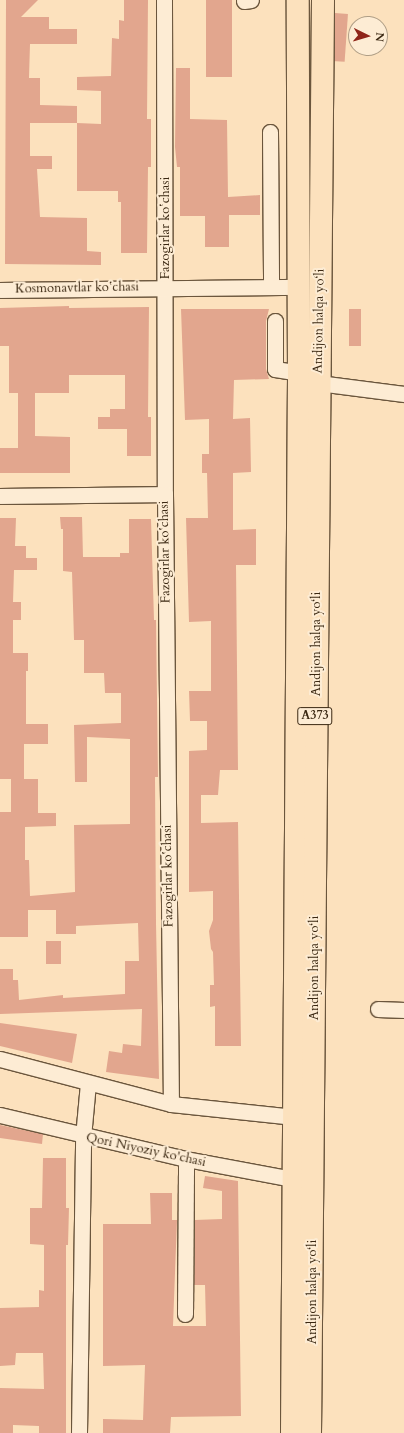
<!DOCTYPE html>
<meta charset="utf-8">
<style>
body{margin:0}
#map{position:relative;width:404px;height:1433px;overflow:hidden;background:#fce1bd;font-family:Cardo,serif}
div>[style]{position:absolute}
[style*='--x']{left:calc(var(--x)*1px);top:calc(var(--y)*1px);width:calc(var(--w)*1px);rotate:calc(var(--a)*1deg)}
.building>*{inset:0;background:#e2a68e;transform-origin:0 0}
.roads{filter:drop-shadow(1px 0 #6b563d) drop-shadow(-1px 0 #6b563d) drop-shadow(0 1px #6b563d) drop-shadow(0 -1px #6b563d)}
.minor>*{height:15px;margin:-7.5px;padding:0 7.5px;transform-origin:7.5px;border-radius:7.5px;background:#fdecd4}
.highway>*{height:22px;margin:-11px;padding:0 11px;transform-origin:11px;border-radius:11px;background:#fce1bd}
span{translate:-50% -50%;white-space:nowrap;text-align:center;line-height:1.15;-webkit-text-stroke:4px #fdecd4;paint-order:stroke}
.shield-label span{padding:1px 3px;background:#fdecd4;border:1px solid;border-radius:3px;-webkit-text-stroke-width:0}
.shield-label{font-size:12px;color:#3b2812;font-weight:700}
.street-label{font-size:13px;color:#3b2812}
.north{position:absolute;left:348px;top:16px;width:40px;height:40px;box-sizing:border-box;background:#fdecd4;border:1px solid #af9e86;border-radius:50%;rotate:95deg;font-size:11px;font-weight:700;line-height:16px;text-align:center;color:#3b2812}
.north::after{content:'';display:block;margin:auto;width:14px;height:18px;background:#8f2418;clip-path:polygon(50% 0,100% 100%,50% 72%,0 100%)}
</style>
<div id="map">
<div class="building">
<div style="clip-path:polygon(6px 0,38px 0,21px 17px,49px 17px,49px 29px,77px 29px,77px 44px,30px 44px,29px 78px,40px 78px,40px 105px,77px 106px,77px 123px,30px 123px,30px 156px,52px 156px,52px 169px,37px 169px,40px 217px,87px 218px,87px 251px,101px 252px,101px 265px,5px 264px)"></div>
<div style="clip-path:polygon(124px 0,148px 0,147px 119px,151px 119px,151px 167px,148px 167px,147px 253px,121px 253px,121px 202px,118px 202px,118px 191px,77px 191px,77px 123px,101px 124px,101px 91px,77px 90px,77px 77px,111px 76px,112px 38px,119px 39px,119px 20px,124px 21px)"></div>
<div style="left:206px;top:0;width:26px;height:77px"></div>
<div style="left:335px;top:13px;width:13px;height:48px;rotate:4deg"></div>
<div style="clip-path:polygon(176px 68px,190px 68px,190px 119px,227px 120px,228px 197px,260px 195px,260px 215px,229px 215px,229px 247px,205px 247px,205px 216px,180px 216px,180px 167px,177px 167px,175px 147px)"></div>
<div style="clip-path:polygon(69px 306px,69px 308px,149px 307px,148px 417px,151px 417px,151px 456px,127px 456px,127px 429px,98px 429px,98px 417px,110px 417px,110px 409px,125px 409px,125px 375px,69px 375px,69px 393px,35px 393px,35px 436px,70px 437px,70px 473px,0 473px,0 448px,18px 448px,18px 393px,9px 393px,9px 346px,0 346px,0 308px)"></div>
<div style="clip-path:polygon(181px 309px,269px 309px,266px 321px,266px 369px,269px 379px,234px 380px,233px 419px,250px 418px,251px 472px,233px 473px,233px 530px,256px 529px,256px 565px,236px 565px,238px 770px,220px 770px,218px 795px,201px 795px,201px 823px,238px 822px,241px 1046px,215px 1046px,215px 1006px,210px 1007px,210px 985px,214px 985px,213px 952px,211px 949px,209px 931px,213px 920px,213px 891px,189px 892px,189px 751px,207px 750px,207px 721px,190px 721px,189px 691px,211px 691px,211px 621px,189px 622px,186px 518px,208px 518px,207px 473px,202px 473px,202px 454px,209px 454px,209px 419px,185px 420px)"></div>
<div style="left:349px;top:309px;width:12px;height:37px"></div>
<div style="clip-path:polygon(60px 517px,82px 517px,83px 557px,120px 557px,120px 553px,129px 553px,129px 519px,151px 519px,154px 620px,156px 620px,158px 777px,155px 777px,156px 923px,159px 1079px,106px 1072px,109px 1051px,122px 1053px,123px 1044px,141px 1046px,142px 1009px,0 1014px,0 969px,13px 969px,13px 980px,18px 980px,19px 1000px,63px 995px,63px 998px,125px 994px,125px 961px,139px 961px,138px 923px,76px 926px,76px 934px,56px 934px,56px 910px,28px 910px,28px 937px,0 937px,0 812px,11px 812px,11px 779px,0 779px,0 518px,16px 518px,15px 546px,26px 546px,26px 558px,37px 558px,37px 570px,14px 570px,13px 602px,21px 602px,21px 620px,13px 620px,13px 653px,28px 653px,28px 671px,26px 671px,26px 724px,48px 724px,48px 744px,24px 744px,24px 779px,38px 779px,38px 813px,56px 813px,56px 826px,25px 827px,25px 860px,29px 860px,30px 896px,75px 892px,74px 825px,130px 824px,130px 739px,87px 737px,87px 782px,75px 782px,74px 725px,121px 723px,121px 693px,105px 693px,104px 673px,84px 673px,84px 640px,74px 640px,72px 572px,63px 571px,63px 529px,61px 529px)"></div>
<div style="left:46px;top:941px;width:15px;height:23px"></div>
<div style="clip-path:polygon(0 1023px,77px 1034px,72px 1063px,0 1046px)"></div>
<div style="clip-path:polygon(0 1125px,43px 1134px,42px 1144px,0 1138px)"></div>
<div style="clip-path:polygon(43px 1158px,66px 1158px,66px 1208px,69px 1208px,68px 1245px,66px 1245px,66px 1433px,39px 1433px,39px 1426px,13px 1425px,13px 1433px,0 1433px,0 1388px,44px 1389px,43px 1353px,16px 1353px,15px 1365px,0 1366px,0 1308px,39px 1307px,39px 1290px,44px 1291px,44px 1245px,30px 1244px,30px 1208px,42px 1208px)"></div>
<div style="clip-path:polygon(205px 1176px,238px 1181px,241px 1416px,171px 1417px,170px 1433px,103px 1433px,103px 1419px,143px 1420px,145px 1365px,103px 1366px,103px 1224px,151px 1224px,150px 1193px,172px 1193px,172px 1220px,177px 1220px,173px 1326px,206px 1326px,205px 1285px,194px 1285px,195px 1220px,222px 1219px,222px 1191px,203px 1188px)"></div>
</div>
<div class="roads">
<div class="minor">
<div style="--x:164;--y:0;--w:494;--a:89.9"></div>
<div style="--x:165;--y:494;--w:610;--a:89.44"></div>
<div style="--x:244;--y:1;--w:7;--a:-8"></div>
<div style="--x:270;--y:132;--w:155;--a:89.6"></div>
<div style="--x:0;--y:290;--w:298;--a:-0.6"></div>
<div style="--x:275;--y:321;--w:48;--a:90"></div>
<div style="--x:275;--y:369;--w:24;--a:9"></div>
<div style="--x:318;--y:383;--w:87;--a:7.3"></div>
<div style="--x:0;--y:496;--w:165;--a:-0.7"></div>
<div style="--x:378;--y:1009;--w:26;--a:2"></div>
<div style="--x:0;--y:1059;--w:177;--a:14.7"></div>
<div style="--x:171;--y:1104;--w:124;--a:6"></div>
<div style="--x:0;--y:1115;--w:191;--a:13.3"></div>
<div style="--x:186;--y:1159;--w:109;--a:10.6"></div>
<div style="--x:185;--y:1314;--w:155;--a:-89.6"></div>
<div style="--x:79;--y:1433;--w:296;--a:-89.2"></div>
<div style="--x:83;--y:1137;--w:54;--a:-84.7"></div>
</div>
<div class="highway">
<div style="--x:292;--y:1433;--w:1060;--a:-89.62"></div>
<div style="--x:299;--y:373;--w:373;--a:-90.2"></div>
<div style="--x:310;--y:1433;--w:1433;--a:-89.48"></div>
</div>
</div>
<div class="shield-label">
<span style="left:315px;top:716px">A373</span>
</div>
<div class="street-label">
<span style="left:165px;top:228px;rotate:-90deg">Fazogirlar koʻchasi</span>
<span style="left:77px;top:288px;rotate:-1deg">Kosmonavtlar koʻchasi</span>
<span style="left:319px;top:321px;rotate:-89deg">Andijon halqa yo‘li</span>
<span style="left:165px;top:552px;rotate:-91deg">Fazogirlar koʻchasi</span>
<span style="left:316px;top:644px;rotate:-90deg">Andijon halqa yo‘li</span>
<span style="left:168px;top:876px;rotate:-91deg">Fazogirlar koʻchasi</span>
<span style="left:314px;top:968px;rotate:-90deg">Andijon halqa yo‘li</span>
<span style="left:146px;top:1150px;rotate:12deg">Qori Niyoziy ko'chasi</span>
<span style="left:312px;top:1292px;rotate:-90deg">Andijon halqa yo‘li</span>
</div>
<div class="north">N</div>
</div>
